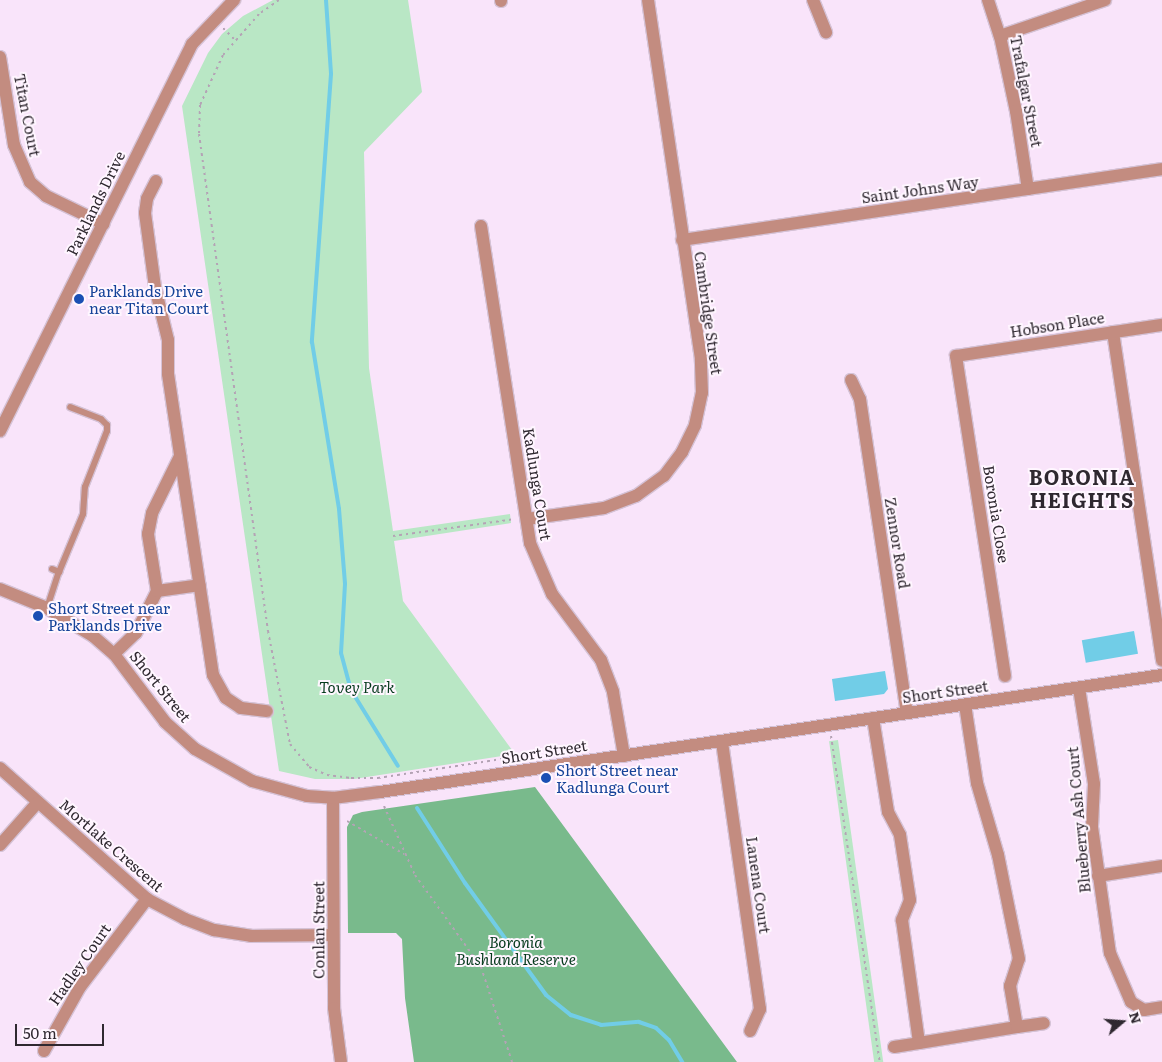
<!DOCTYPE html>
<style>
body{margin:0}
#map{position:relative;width:1162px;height:1062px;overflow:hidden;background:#f9e4fa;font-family:Literata,serif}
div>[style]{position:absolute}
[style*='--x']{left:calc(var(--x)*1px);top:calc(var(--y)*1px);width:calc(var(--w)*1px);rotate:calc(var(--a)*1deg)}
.green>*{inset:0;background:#b9e7c5;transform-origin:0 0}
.forest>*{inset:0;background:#79ba8c}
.water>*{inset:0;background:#71cde7;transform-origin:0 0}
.stream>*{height:4px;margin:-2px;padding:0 2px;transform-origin:2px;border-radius:2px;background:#71cde7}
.path>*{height:2px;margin-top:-1px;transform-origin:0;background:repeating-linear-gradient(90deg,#b4a3b5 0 2.5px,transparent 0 6.5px)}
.roads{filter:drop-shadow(1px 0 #d5c2d6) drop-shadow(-1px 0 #d5c2d6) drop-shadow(0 1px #d5c2d6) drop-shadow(0 -1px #d5c2d6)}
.service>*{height:6px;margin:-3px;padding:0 3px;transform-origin:3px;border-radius:3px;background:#c38c80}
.minor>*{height:12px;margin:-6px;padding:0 6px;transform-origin:6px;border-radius:6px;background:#c38c80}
.tertiary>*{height:12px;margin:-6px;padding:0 6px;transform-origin:6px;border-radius:6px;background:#c38c80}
.dots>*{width:14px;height:14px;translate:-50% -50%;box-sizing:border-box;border:2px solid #fff6ff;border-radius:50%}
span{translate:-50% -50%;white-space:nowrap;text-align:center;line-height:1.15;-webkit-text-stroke:4px #fff6ff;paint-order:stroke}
.street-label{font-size:15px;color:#2f2830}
.transit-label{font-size:15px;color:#164399}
.left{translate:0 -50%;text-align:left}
.park-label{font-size:15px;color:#04391b;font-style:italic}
.district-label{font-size:20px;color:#2f2830;font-weight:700;letter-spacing:1px}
.north{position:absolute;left:1097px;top:997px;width:50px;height:50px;-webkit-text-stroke:4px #fff6ff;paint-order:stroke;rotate:72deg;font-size:14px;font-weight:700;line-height:20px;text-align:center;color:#2f2830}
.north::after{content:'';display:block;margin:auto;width:18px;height:22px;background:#2f2830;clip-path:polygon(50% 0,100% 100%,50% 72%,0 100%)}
.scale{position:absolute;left:15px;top:1024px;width:89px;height:22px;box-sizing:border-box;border:2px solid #2f2830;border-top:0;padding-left:6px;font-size:15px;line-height:18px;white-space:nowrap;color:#2f2830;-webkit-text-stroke:4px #fff6ff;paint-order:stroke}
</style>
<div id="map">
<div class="green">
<div style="clip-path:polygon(273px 0,408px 0,422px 92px,364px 152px,369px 368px,393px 531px,510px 514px,511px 523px,394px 541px,403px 601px,515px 754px,354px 779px,315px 779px,279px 771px,182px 106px,208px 53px,222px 34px,243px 16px)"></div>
<div style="left:838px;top:740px;width:326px;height:9px;rotate:82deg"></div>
</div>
<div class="forest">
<div style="clip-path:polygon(535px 787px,737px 1062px,414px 1062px,405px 998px,402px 939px,396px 933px,348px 933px,347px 827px,353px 815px,362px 812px)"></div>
</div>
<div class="water">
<div style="left:1134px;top:631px;width:23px;height:53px;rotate:80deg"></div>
<div style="clip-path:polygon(885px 671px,888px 689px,884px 694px,835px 701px,832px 679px)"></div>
</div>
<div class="stream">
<div style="--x:326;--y:0;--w:74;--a:86.1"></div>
<div style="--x:331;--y:74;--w:269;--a:94.1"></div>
<div style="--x:312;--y:342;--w:169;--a:80.8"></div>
<div style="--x:339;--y:509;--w:75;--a:85.4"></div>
<div style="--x:345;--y:584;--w:69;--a:93.3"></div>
<div style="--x:341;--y:653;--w:38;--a:75"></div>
<div style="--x:351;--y:690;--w:89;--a:58.3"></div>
<div style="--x:417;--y:808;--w:89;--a:57.4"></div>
<div style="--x:465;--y:883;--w:138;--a:54.1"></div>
<div style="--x:546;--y:995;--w:32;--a:39"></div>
<div style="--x:571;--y:1015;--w:32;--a:18"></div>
<div style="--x:601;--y:1025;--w:38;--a:-5"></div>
<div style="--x:639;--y:1022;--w:18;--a:19"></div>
<div style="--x:656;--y:1028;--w:18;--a:43"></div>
<div style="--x:669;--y:1040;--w:26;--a:59"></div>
</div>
<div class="path">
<div style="--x:279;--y:0;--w:24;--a:145"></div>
<div style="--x:259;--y:14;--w:55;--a:131.3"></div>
<div style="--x:223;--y:55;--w:55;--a:114.7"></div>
<div style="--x:200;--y:105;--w:29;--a:92"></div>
<div style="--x:199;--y:134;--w:502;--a:82.1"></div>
<div style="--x:268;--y:631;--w:115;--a:79"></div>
<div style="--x:290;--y:744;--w:30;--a:50"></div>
<div style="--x:309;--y:767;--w:20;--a:24"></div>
<div style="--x:327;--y:775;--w:24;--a:7"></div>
<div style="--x:351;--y:778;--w:27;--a:0"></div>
<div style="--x:378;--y:778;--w:125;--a:-8.7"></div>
<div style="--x:223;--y:28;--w:16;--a:45"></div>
<div style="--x:393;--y:536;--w:123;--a:-7.9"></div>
<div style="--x:831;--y:736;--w:330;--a:81.5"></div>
<div style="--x:384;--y:806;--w:76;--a:65.8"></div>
<div style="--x:415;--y:875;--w:113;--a:54.3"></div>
<div style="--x:481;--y:967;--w:100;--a:71.9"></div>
<div style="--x:347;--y:821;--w:66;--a:30.1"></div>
</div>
<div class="roads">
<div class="service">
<div style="--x:52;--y:569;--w:8;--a:23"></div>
<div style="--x:59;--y:572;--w:63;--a:-67.5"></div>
<div style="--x:83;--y:514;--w:27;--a:-86"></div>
<div style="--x:85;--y:487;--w:60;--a:-68.6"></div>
<div style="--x:107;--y:431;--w:6;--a:-90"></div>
<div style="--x:107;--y:425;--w:8;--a:-135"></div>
<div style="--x:101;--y:419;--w:33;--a:-159"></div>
<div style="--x:47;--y:608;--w:38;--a:-72"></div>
</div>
<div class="minor">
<div style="--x:501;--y:0;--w:1;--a:90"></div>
<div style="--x:813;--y:0;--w:35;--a:68"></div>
<div style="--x:988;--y:0;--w:38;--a:72"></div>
<div style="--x:1000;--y:36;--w:77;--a:78"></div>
<div style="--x:1016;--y:111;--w:79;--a:81.3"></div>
<div style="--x:1000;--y:36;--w:111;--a:-18.9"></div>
<div style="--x:0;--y:57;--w:89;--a:81"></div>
<div style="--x:14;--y:145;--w:40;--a:66.6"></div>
<div style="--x:30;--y:182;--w:21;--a:41"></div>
<div style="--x:46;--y:196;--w:64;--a:25.8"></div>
<div style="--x:156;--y:181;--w:20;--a:117"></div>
<div style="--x:147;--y:199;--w:14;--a:98"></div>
<div style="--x:145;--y:213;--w:75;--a:82.3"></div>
<div style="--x:155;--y:287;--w:55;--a:76.2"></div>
<div style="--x:168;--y:340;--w:34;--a:90"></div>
<div style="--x:168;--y:374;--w:304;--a:81.5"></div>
<div style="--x:213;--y:675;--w:26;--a:61"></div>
<div style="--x:226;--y:698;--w:18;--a:34"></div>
<div style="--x:241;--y:708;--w:26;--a:7"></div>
<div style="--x:481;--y:226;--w:321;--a:81.2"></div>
<div style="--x:530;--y:543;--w:56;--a:66.7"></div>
<div style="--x:552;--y:594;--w:82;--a:53.4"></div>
<div style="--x:601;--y:660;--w:34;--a:69"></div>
<div style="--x:613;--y:692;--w:65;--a:80.2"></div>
<div style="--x:682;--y:240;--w:485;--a:-8.4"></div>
<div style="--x:1113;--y:332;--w:332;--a:81.5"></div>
<div style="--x:851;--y:380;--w:21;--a:65"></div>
<div style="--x:860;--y:399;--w:317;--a:81.5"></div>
<div style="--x:527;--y:519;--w:78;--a:-8.1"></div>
<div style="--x:604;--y:508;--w:34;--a:-21"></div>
<div style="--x:636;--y:496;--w:34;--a:-36"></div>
<div style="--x:664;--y:476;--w:30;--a:-53"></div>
<div style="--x:682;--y:452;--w:30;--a:-64"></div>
<div style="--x:695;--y:425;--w:33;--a:-78"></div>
<div style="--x:702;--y:393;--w:34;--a:-92"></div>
<div style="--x:701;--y:359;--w:363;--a:-98.4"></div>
<div style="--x:157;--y:591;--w:58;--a:-99"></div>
<div style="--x:148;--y:534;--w:21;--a:-79"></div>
<div style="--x:152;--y:513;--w:64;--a:-63.8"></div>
<div style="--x:114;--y:654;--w:30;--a:-44"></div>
<div style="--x:136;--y:633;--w:47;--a:-63.4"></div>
<div style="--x:157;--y:591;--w:43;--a:-7.9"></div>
<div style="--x:1005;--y:676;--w:324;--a:-98.7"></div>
<div style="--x:956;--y:356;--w:208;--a:-8.6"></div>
<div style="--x:1079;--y:688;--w:97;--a:81.1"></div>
<div style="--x:1094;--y:784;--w:43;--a:92.7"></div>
<div style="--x:1092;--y:827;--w:127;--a:81.9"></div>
<div style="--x:1110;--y:953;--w:53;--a:66.8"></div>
<div style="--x:1131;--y:1002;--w:15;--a:32"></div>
<div style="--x:1144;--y:1010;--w:18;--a:-9"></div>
<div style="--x:873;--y:718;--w:95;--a:80.9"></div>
<div style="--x:888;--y:812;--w:26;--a:62"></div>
<div style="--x:900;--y:835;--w:66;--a:81.3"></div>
<div style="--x:910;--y:900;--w:22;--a:112"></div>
<div style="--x:902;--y:920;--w:124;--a:82.1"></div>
<div style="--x:919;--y:1043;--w:99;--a:-9.3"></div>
<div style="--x:1017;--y:1027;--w:42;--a:-99.7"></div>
<div style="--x:1010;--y:986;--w:28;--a:-72"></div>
<div style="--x:1019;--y:959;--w:106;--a:-101.4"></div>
<div style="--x:998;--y:855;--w:75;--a:-106.3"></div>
<div style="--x:977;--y:783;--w:79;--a:-98.7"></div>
<div style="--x:722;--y:742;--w:270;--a:81.9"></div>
<div style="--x:760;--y:1009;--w:24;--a:114"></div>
<div style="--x:0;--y:768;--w:197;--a:41.7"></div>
<div style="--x:147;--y:899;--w:43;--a:27.8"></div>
<div style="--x:185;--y:919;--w:31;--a:21"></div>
<div style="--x:214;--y:930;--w:37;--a:9"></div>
<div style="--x:251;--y:936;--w:82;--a:-0.7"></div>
<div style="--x:333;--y:798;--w:210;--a:89.7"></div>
<div style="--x:334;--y:1008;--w:54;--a:82.6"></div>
<div style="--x:0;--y:845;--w:57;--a:-48.5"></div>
<div style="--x:1098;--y:876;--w:65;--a:-8.9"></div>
<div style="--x:1017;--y:1027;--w:27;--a:-8"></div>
<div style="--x:894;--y:1047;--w:25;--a:-9"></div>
<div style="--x:44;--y:1051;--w:73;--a:-60.6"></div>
<div style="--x:80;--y:987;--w:111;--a:-52.7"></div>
</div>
<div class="tertiary">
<div style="--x:0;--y:431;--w:432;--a:-63.6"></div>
<div style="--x:192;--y:44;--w:61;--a:-46.3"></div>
<div style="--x:0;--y:589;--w:51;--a:22"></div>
<div style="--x:47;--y:608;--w:54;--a:31.3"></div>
<div style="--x:93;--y:636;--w:28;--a:41"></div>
<div style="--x:114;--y:654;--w:85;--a:53.1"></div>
<div style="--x:165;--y:722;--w:40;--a:42"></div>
<div style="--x:195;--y:749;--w:65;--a:29.3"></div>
<div style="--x:252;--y:781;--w:57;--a:15.3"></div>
<div style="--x:307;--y:796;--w:26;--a:4"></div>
<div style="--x:333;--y:798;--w:47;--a:-7.3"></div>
<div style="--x:380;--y:792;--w:791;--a:-8.51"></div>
</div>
</div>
<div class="dots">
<div style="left:79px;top:299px;background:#1a4fb4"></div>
<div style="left:38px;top:616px;background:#1a4fb4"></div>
<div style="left:546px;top:778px;background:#1a4fb4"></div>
</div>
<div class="street-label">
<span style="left:1027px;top:91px;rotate:79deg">Trafalgar Street</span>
<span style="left:28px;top:115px;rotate:79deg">Titan Court</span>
<span style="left:920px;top:189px;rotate:-8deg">Saint Johns Way</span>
<span style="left:95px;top:203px;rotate:-64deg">Parklands Drive</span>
<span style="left:709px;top:313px;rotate:82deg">Cambridge Street</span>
<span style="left:1057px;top:324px;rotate:-9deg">Hobson Place</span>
<span style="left:538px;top:484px;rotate:81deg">Kadlunga Court</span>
<span style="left:997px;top:514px;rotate:81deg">Boronia Close</span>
<span style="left:898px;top:543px;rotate:81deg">Zennor Road</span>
<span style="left:161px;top:686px;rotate:51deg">Short Street</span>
<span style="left:945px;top:691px;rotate:-8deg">Short Street</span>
<span style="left:544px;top:751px;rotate:-9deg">Short Street</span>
<span style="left:1078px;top:820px;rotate:-95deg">Blueberry Ash Court</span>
<span style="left:112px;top:845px;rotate:41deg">Mortlake Crescent</span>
<span style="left:759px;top:885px;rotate:82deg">Lanena Court</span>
<span style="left:318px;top:930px;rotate:-90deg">Conlan Street</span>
<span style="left:79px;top:964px;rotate:-55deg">Hadley Court</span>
</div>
<div class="transit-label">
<span class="left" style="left:89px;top:299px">Parklands Drive<br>near Titan Court</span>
<span class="left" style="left:48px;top:616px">Short Street near<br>Parklands Drive</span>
<span class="left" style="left:556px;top:778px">Short Street near<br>Kadlunga Court</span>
</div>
<div class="park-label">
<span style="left:357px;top:687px">Tovey Park</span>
<span style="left:516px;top:950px">Boronia<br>Bushland Reserve</span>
</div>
<div class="district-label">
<span style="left:1082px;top:488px">BORONIA<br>HEIGHTS</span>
</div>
<div class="north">N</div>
<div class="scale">50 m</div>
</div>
